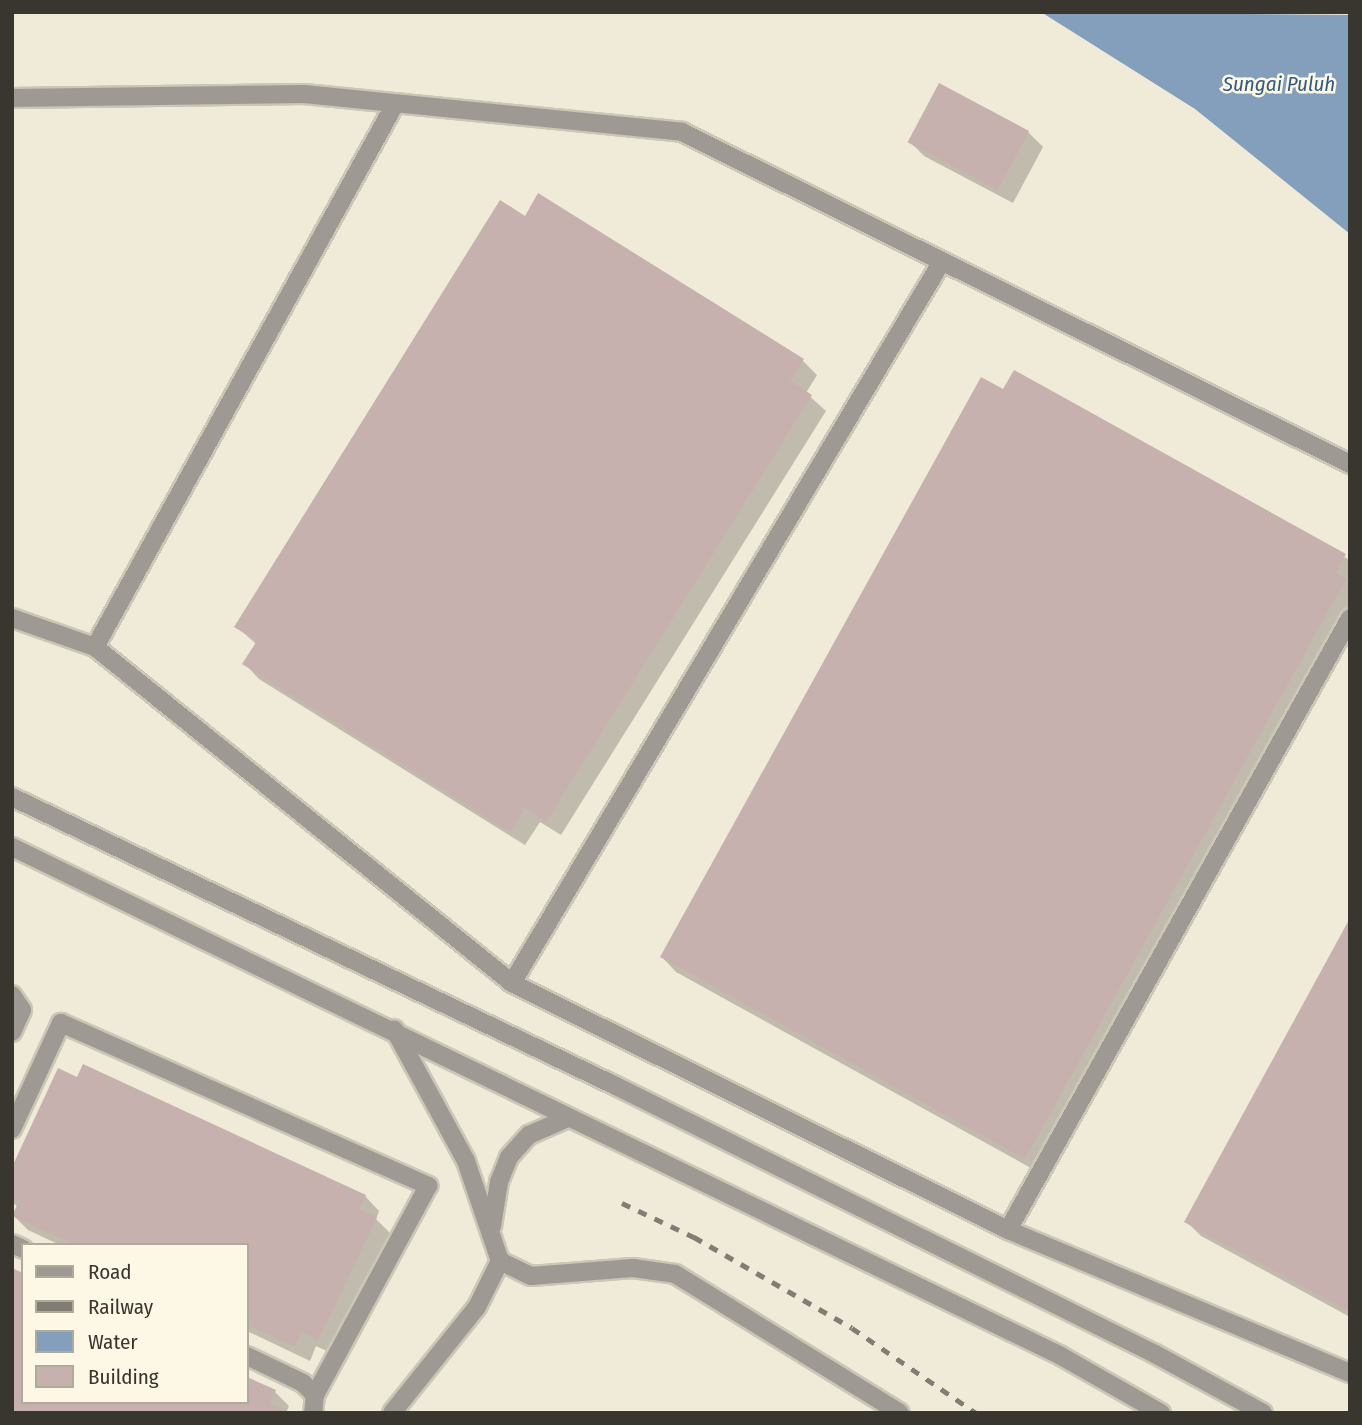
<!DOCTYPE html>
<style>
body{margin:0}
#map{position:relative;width:1362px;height:1425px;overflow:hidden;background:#f0ead8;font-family:"Fira Sans Condensed",sans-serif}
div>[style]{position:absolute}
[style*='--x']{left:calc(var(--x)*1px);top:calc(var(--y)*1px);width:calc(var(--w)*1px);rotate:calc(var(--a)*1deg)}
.water>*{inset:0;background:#849fbb}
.shadow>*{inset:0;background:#0003}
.building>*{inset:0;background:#c6b1ae;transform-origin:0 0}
.roads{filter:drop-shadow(2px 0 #cbc6b6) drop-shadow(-2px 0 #cbc6b6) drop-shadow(0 2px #cbc6b6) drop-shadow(0 -2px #cbc6b6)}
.minor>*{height:18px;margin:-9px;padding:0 9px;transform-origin:9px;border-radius:9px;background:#9f9993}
.rail>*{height:5px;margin-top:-2.5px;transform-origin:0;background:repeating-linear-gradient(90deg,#817d72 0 9px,transparent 0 18px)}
span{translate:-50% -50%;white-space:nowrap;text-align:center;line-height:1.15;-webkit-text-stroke:5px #fdf8e5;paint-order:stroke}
.water-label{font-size:21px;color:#315a82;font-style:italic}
.frame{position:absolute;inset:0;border:14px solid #38362f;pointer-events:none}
.legend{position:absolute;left:21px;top:1243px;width:228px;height:161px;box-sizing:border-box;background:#fdf8e5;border:2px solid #aeaa9c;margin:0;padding:9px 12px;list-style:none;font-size:21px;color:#38362f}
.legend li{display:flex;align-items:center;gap:14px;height:35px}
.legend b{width:35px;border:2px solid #aeaa9c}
</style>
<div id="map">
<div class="water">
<div style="clip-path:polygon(1041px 12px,1350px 15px,1350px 234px,1195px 109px)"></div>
</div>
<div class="shadow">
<div style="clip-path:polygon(1028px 132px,1043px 147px,1013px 203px,924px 156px,910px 142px)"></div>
<div style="clip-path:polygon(525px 218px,803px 361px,817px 375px,806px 393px,826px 411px,561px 835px,540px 822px,525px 845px,259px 679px,245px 664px,257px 645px,236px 626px)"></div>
<div style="clip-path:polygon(1003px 392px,1350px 560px,1350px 614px,1040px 1173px,676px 972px,662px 957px)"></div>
<div style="clip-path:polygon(1350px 922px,1350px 1317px,1201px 1236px,1186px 1221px)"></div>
<div style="clip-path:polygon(12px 1171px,365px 1196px,379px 1211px,376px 1219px,390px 1233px,333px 1354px,316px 1346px,310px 1361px,247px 1331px,247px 1245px,60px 1245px,28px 1230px,14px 1216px,18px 1207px,12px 1202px)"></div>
<div style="clip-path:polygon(247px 1379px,275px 1392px,289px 1406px,286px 1413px,23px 1402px,247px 1402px)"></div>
</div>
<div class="building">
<div style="left:939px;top:83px;width:102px;height:67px;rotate:28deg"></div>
<div style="clip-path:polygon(538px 193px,804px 359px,790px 381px,812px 395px,546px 822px,525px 808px,510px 832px,242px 664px,257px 641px,234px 627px,500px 200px,525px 216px)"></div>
<div style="clip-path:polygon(1014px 370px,1346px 554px,1336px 573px,1346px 579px,1025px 1159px,660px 957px,981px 377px,1003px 389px)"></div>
<div style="clip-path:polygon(1350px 918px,1350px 1312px,1184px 1222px)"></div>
<div style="clip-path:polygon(83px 1064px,366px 1195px,359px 1209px,377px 1217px,318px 1341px,302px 1332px,295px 1347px,247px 1325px,247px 1245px,74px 1245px,12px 1216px,19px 1201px,12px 1198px,12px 1167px,58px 1068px,77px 1077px)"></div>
<div style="clip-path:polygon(12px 1268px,23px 1273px,23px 1402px,247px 1402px,247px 1377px,276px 1390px,269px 1404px,288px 1413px,12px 1413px)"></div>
</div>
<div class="roads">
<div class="minor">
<div style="--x:12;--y:98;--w:292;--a:-0.8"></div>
<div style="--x:304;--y:94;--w:380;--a:5.7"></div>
<div style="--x:682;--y:132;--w:746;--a:26.43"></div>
<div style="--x:12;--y:618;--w:88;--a:19.3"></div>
<div style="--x:95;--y:647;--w:536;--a:38.86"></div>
<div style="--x:512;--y:983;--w:554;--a:26.47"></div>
<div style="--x:1008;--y:1230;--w:371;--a:22.7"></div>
<div style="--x:95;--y:647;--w:620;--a:-61.08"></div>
<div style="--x:12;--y:797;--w:670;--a:25.57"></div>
<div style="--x:616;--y:1086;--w:602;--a:26.44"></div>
<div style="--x:1155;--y:1354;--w:123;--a:28.6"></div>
<div style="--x:12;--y:847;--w:1166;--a:25.88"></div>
<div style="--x:1061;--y:1356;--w:115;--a:29.7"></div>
<div style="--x:512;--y:983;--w:840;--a:-59.22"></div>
<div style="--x:12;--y:995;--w:18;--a:56"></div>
<div style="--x:22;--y:1010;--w:24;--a:114"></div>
<div style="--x:12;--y:1129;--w:117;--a:-65.2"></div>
<div style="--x:61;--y:1023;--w:402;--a:23.9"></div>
<div style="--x:428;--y:1186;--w:238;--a:118.4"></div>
<div style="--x:492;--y:1226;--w:45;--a:-81"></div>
<div style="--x:499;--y:1182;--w:27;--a:-68"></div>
<div style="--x:509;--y:1157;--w:30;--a:-48"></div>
<div style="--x:529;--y:1135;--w:43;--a:-23.6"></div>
<div style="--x:1008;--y:1230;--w:701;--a:-60.8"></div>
<div style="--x:12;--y:1244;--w:12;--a:24"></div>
<div style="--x:500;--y:1261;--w:34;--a:26"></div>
<div style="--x:531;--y:1276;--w:102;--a:-4.5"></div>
<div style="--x:633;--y:1268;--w:42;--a:8.1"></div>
<div style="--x:675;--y:1274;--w:264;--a:31.7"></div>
<div style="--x:247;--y:1356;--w:62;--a:25.7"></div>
<div style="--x:303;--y:1383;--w:17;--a:45"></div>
<div style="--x:315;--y:1395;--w:18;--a:96"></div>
<div style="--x:392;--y:1413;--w:136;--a:-51.3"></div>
<div style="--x:477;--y:1307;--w:51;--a:-63.4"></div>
<div style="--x:500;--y:1261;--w:106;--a:-108.8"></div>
<div style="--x:466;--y:1161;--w:150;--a:-118.6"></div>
</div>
</div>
<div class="rail">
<div style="--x:622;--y:1203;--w:80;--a:25.3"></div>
<div style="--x:694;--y:1237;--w:182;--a:29.9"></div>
<div style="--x:852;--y:1328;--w:150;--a:34.4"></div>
</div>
<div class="water-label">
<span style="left:1279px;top:84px">Sungai Puluh</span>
</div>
<div class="frame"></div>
<ul class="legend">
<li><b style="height:9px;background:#9f9993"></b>Road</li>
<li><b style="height:9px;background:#817d72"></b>Railway</li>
<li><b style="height:19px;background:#849fbb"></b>Water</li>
<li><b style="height:19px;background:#c6b1ae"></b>Building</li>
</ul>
</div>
